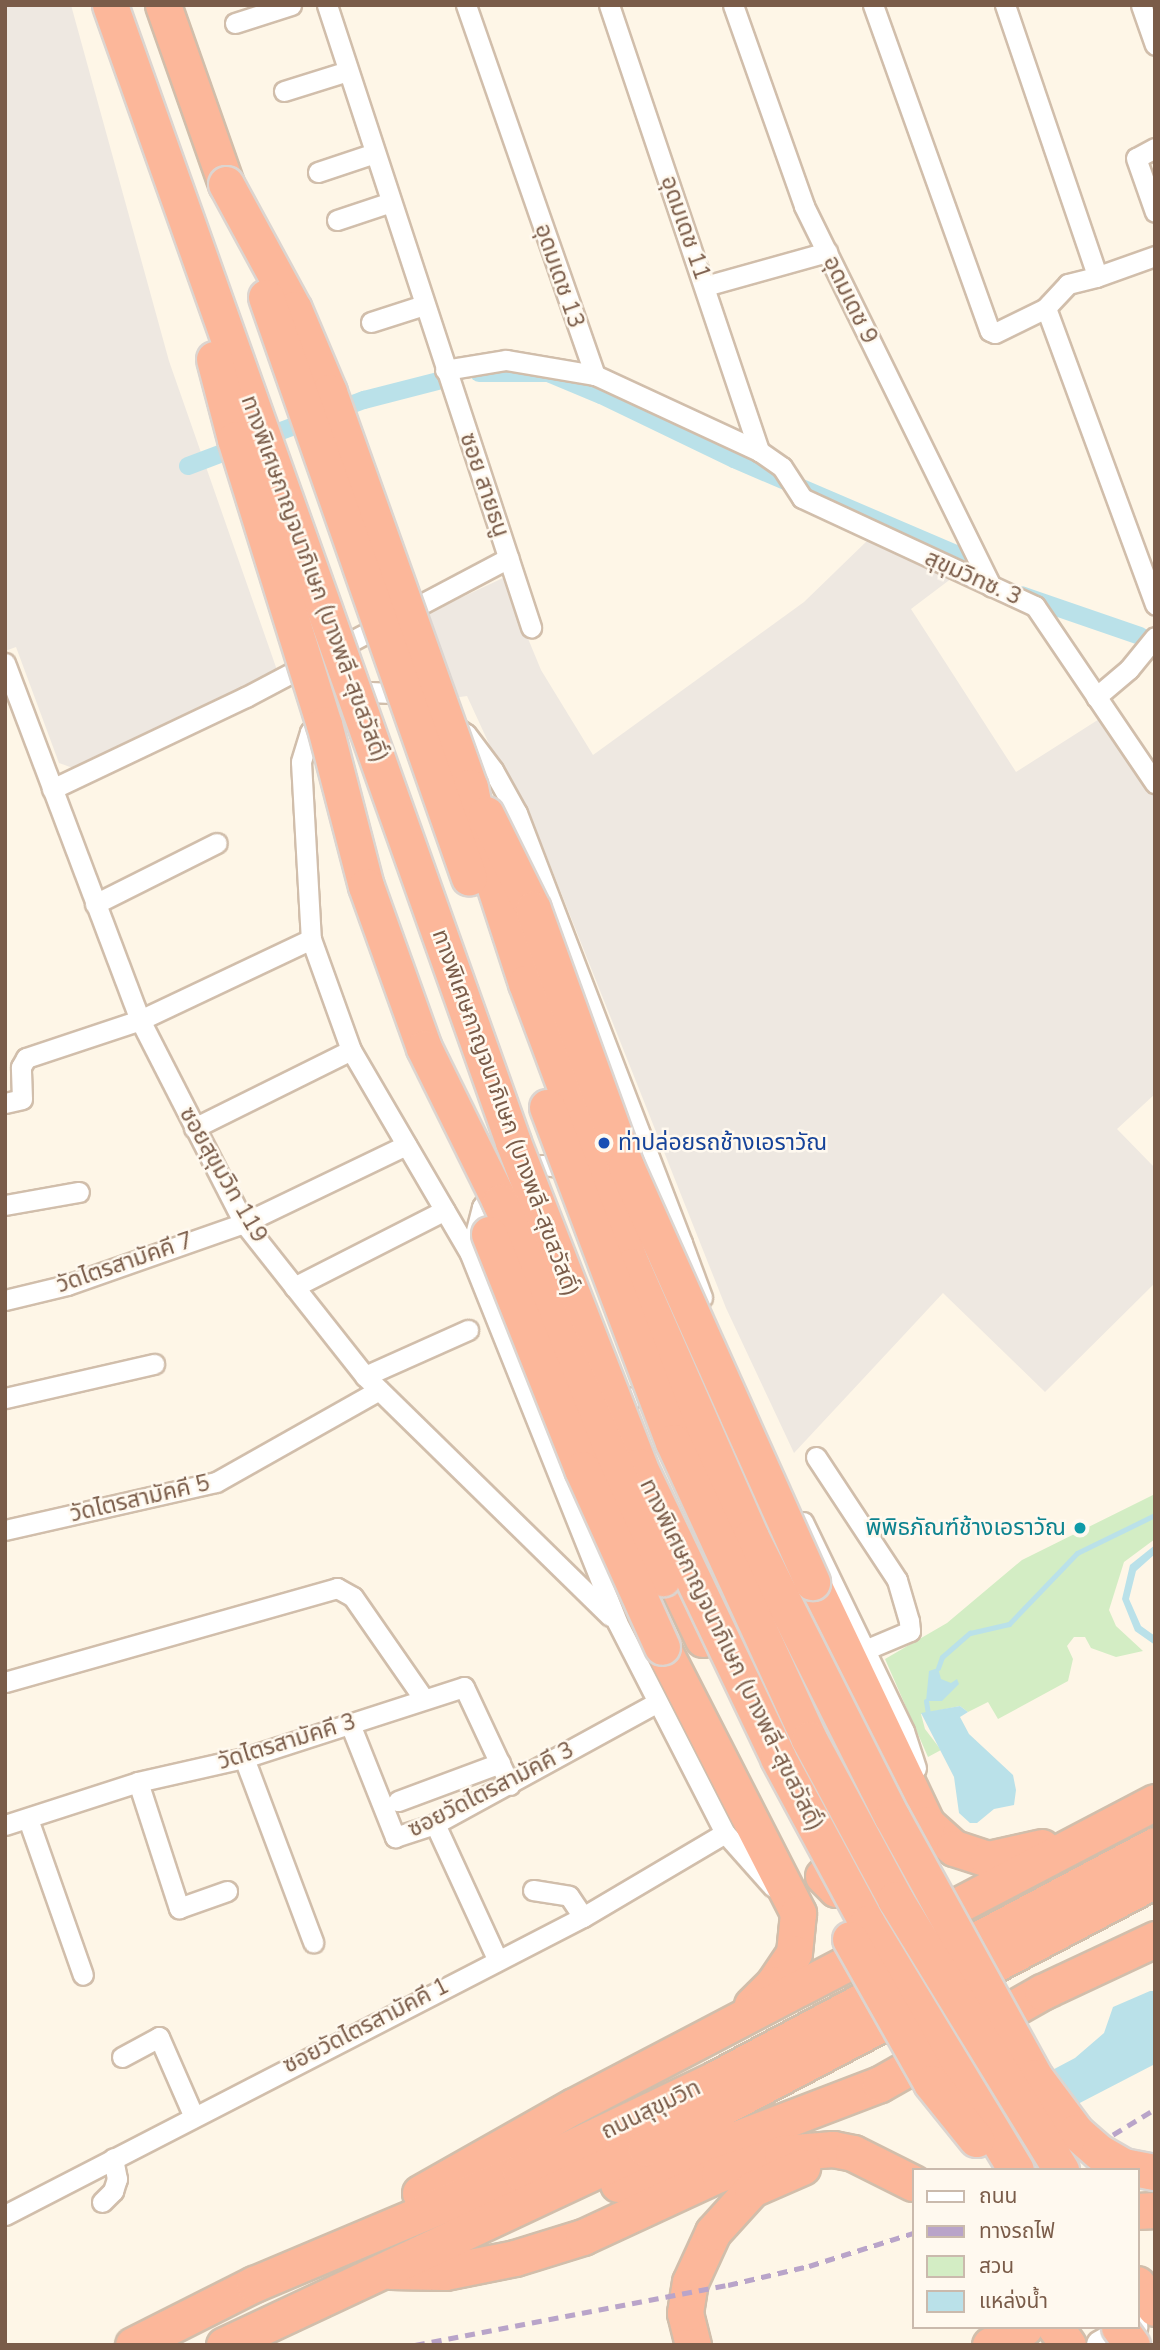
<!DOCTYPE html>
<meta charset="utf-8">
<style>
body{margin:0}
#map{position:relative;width:1160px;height:2350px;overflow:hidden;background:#fef6e7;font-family:"Nunito Sans","Noto Sans Thai",sans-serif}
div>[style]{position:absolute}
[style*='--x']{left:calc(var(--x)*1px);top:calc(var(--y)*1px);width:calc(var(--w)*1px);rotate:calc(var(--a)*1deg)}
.industrial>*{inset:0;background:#eee8e1}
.green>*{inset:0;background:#d3edc4}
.water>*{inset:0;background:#bae1e9}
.stream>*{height:5px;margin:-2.5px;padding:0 2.5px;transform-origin:2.5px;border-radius:2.5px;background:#bae1e9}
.canal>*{height:18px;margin:-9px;padding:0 9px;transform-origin:9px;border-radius:9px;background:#bae1e9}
.roads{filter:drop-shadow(2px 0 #d1beab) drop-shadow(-2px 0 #d1beab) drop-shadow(0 2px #d1beab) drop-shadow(0 -2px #d1beab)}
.street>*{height:19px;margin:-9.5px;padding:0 9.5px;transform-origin:9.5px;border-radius:9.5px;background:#fff}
.secondary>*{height:28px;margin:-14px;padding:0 14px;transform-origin:14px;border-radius:14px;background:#fff}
.highway>*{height:35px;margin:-17.5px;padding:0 17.5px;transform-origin:17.5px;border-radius:17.5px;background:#fcb79a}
.rail>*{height:5px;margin-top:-2.5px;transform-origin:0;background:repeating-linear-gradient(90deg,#b9a4c9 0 10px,transparent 0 17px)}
.bridges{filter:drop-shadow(2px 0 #dcd5d0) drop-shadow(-2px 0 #dcd5d0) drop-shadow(0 2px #dcd5d0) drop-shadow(0 -2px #dcd5d0)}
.highway-bridge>*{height:35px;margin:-17.5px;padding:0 17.5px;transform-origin:17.5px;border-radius:17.5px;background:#fcb79a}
.dots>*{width:19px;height:19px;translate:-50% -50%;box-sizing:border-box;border:4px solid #fff9ef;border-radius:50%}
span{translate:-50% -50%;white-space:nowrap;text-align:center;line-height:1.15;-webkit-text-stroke:5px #fff9ef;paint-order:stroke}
.street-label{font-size:23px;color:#7a5c49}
.transit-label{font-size:23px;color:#164399}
.left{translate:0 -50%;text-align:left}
.culture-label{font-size:23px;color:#0d838f}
.right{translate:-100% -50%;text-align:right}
.frame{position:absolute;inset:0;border:7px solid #7a5c49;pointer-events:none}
.legend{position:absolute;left:912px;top:2168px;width:228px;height:161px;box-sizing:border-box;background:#fff9ef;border:2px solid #cabaad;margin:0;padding:9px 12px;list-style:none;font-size:21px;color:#7a5c49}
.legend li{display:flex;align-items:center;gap:14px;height:35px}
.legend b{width:35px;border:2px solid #cabaad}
</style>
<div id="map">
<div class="industrial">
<div style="clip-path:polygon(5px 5px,71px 5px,169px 361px,278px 673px,73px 768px,59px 763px,16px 647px,5px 651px)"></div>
<div style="clip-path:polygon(869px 539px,952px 578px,911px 609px,1016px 772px,1104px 716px,1155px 786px,1155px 1094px,1117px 1129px,1155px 1168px,1155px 1283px,1045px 1392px,943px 1293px,794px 1453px,726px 1308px,533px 822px,526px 824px,467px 696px,453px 698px,422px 616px,503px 578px,541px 670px,593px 755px,804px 602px)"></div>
</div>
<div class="green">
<div style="clip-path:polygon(1155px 1494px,1155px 1539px,1124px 1562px,1109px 1610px,1116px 1626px,1143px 1651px,1116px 1657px,1091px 1648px,1085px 1637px,1074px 1637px,1067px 1646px,1073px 1659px,1068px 1681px,998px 1719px,988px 1702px,968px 1712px,960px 1706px,921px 1714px,925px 1729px,941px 1750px,928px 1757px,885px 1659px,947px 1623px,1022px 1560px)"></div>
</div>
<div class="water">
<div style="clip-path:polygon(1155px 1545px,1155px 1554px,1136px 1571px,1129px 1599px,1141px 1626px,1155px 1636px,1155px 1645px,1135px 1631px,1122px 1599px,1130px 1565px)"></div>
<div style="clip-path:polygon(938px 1668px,941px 1679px,951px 1683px,957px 1679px,959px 1684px,942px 1701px,926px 1701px,929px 1671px)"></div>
<div style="clip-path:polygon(960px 1706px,968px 1712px,960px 1717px,969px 1734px,1013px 1775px,1016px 1790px,1014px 1805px,994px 1809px,977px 1823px,970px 1823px,959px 1813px,954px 1777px,921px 1713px)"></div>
<div style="clip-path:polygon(1150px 1991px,1155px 1991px,1155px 2064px,1016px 2136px,996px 2100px,1075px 2058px,1104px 2033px,1113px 2007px)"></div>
</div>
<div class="stream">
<div style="--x:938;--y:1668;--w:12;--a:-70"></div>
<div style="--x:942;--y:1657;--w:37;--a:-41"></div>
<div style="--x:970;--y:1633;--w:40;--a:-13"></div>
<div style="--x:1009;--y:1624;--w:98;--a:-46.2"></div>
<div style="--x:1077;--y:1553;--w:87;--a:-26"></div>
<div style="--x:926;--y:1701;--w:12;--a:81"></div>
</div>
<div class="canal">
<div style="--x:479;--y:373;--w:69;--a:0"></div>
<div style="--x:548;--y:373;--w:57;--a:22.5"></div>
<div style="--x:601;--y:395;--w:148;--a:25.7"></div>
<div style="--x:734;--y:459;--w:249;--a:23.2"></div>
<div style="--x:963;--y:557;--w:33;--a:46"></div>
<div style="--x:188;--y:466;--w:188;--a:-20.6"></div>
<div style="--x:364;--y:400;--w:81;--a:-14.4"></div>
<div style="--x:1021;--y:595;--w:126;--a:19"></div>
</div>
<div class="roads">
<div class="street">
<div style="--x:327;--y:5;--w:655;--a:71.84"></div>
<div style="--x:466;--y:5;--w:392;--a:70.8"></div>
<div style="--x:595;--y:375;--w:181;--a:24.9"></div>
<div style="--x:759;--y:451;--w:28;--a:35"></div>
<div style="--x:782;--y:467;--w:37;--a:57"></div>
<div style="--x:802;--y:498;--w:257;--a:24.9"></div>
<div style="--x:1035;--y:606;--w:214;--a:55.9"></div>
<div style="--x:609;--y:5;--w:471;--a:71.4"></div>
<div style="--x:733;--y:5;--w:213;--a:70.5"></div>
<div style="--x:804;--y:206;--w:424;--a:63.8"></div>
<div style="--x:873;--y:5;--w:346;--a:70.3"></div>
<div style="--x:990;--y:331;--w:5;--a:22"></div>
<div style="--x:995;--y:333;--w:57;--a:-26.1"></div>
<div style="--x:1005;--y:5;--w:282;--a:71.2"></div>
<div style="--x:1096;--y:272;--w:5;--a:90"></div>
<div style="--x:1096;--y:277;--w:29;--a:166"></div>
<div style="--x:1068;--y:284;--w:33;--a:133"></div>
<div style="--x:1046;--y:308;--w:316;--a:69.8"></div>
<div style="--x:1141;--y:5;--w:42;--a:70.7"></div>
<div style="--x:235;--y:23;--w:59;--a:-17.8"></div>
<div style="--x:284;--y:91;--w:67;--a:-17.4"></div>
<div style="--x:1155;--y:148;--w:21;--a:152"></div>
<div style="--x:1136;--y:158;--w:57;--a:70.6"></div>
<div style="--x:318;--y:172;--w:60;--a:-18.4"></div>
<div style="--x:337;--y:220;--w:57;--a:-18.4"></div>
<div style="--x:1096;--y:277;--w:63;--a:-19.6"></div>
<div style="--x:705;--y:286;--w:127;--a:-15.6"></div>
<div style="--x:371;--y:322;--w:56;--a:-17.8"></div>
<div style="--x:445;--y:370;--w:62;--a:-9.3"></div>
<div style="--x:506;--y:360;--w:90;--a:9.6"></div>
<div style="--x:5;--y:663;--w:382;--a:69.3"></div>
<div style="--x:140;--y:1020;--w:228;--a:62.9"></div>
<div style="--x:244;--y:1223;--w:195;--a:51.7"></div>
<div style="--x:365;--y:1376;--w:343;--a:44.4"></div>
<div style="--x:1096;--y:697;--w:43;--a:-40.3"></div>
<div style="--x:1129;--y:669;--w:41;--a:-50.9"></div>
<div style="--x:410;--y:701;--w:21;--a:-157"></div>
<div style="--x:391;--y:693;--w:21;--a:-177"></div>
<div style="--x:370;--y:692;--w:33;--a:160"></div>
<div style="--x:339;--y:703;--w:41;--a:135"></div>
<div style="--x:310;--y:732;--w:31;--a:107"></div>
<div style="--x:301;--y:762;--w:177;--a:86.8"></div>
<div style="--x:311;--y:939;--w:118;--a:70.2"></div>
<div style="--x:351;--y:1050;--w:236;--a:59.7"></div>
<div style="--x:470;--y:1254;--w:396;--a:68.2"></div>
<div style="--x:617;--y:1622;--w:237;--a:62.9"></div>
<div style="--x:725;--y:1833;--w:72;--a:48.4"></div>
<div style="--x:454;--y:726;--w:14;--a:34"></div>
<div style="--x:466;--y:734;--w:45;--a:53.1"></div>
<div style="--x:493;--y:770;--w:49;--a:60.8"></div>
<div style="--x:517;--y:813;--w:461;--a:69"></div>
<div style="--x:52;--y:789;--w:215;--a:-25.4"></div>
<div style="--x:246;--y:697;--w:297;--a:-27.9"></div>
<div style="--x:95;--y:904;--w:136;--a:-26.6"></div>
<div style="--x:5;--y:1103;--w:17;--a:-13"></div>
<div style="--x:22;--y:1099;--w:32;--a:-92"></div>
<div style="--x:21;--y:1067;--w:10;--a:-61"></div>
<div style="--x:26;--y:1058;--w:120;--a:-18.4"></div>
<div style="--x:140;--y:1020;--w:189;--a:-25.3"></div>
<div style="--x:194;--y:1128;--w:175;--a:-26.4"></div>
<div style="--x:5;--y:1205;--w:75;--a:-10"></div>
<div style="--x:673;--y:1236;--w:11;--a:38"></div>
<div style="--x:682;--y:1243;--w:58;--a:69.7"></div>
<div style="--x:472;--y:1246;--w:40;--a:-75.6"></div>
<div style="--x:482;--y:1207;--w:36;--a:-56"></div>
<div style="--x:502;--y:1177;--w:20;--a:-27"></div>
<div style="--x:520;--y:1168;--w:23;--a:-7"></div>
<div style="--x:543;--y:1165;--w:32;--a:7"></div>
<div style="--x:294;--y:1287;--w:169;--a:-27"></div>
<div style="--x:5;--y:1300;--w:64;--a:-13.6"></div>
<div style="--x:67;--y:1285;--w:188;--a:-19.3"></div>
<div style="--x:244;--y:1223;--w:180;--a:-25.7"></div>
<div style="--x:365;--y:1376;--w:113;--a:-24.1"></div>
<div style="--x:5;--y:1398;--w:153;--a:-12.9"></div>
<div style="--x:608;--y:1408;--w:105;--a:-22.9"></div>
<div style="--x:705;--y:1367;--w:18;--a:-6"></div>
<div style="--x:816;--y:1457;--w:147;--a:56.6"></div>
<div style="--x:897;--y:1580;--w:43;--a:73.7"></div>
<div style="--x:909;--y:1621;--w:10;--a:84"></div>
<div style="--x:910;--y:1631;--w:49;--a:157.1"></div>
<div style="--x:803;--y:1522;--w:232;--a:64.2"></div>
<div style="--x:904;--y:1731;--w:39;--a:72"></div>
<div style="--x:5;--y:1530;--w:216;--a:-12.8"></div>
<div style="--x:216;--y:1482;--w:187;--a:-29.4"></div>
<div style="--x:5;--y:1682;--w:345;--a:-15.8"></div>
<div style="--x:337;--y:1588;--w:18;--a:29"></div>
<div style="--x:353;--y:1597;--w:124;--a:55.2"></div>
<div style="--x:350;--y:1724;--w:122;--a:68.3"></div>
<div style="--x:395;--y:1837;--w:42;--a:-18"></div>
<div style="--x:435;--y:1824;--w:252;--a:-28.7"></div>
<div style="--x:244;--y:1758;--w:197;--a:69.4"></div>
<div style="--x:138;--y:1782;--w:133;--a:72"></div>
<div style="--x:179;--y:1908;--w:51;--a:-19.5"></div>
<div style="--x:398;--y:1801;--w:109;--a:-20.4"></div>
<div style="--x:28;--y:1819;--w:165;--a:70.6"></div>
<div style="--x:435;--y:1824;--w:149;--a:65.3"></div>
<div style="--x:5;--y:1825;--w:140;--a:-17.9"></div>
<div style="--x:138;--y:1782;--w:109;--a:-12.8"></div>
<div style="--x:244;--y:1758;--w:231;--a:-17.9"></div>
<div style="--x:464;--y:1687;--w:108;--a:64.9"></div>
<div style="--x:533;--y:1890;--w:36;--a:9"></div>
<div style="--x:569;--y:1896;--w:25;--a:56"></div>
<div style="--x:122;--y:2057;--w:42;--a:-28.4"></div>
<div style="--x:159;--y:2037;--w:85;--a:66.4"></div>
<div style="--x:102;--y:2202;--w:16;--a:-45"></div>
<div style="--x:113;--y:2191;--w:13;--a:-72"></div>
<div style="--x:117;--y:2179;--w:21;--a:-101"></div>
<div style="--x:5;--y:2215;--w:650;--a:-27.27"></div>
<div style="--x:583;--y:1917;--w:165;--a:-30.6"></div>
</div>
<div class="secondary">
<div style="--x:1101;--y:2345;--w:37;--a:-29"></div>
</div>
<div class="highway">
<div style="--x:163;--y:5;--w:190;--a:70.6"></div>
<div style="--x:658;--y:1544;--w:105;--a:64.7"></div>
<div style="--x:812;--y:1582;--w:268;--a:64.6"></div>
<div style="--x:927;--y:1824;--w:36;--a:42"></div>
<div style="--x:954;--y:1848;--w:36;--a:18"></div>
<div style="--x:988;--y:1859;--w:55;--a:-12.5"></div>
<div style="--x:662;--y:1647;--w:299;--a:62.9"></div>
<div style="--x:798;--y:1913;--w:40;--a:95.7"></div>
<div style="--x:794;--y:1953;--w:37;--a:124"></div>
<div style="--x:773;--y:1984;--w:30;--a:135"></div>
<div style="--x:823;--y:1876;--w:18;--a:45"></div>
<div style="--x:836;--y:1889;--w:44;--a:-15.9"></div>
<div style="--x:878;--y:1877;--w:52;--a:-39.5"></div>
<div style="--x:918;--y:1844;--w:22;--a:-66"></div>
<div style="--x:618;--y:2184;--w:280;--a:-20.9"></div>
<div style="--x:880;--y:2084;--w:186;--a:-29.6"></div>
<div style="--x:1042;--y:1992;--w:125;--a:-25.1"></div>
<div style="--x:420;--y:2193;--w:177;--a:-29.5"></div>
<div style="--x:574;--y:2106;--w:656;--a:-27.62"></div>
<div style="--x:1137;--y:2211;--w:18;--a:-3"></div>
<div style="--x:390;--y:2271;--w:55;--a:1"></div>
<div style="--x:445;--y:2272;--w:71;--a:-11.3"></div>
<div style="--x:515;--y:2258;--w:71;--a:-17.2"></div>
<div style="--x:583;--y:2237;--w:150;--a:-24.9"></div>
<div style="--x:719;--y:2174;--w:66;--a:-18.4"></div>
<div style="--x:782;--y:2153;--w:51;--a:-4.5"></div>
<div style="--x:833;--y:2149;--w:20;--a:11"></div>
<div style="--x:853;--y:2153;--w:67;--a:26.6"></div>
<div style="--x:1137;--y:2284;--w:30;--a:53"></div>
<div style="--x:1055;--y:2327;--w:22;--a:54"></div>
<div style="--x:133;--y:2345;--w:136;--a:-26.8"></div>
<div style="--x:254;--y:2284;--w:289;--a:-22.8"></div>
<div style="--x:520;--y:2172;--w:216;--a:-25.5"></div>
<div style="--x:715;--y:2079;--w:498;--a:-28"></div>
<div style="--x:224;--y:2345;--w:465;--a:-25.1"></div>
<div style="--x:645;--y:2148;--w:576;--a:-27.72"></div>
<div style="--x:693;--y:2345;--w:33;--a:-104"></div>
<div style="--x:685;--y:2313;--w:31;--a:-81"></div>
<div style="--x:690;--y:2282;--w:55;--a:-65.3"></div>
<div style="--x:713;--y:2232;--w:58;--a:-47.8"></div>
<div style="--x:752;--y:2189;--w:55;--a:-23.7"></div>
<div style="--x:990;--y:2345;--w:39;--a:-27"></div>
</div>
</div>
<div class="rail">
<div style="--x:1055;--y:2170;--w:117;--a:-31.4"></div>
<div style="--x:415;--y:2345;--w:319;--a:-10.9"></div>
<div style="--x:728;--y:2285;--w:83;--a:-13.2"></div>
<div style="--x:809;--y:2266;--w:109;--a:-17.6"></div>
</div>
<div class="bridges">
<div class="highway-bridge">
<div style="--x:110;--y:5;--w:1206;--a:70.48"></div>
<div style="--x:513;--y:1142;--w:348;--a:68.7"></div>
<div style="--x:639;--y:1466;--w:323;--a:64.5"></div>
<div style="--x:778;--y:1758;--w:187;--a:61.7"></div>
<div style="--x:867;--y:1923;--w:288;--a:58.9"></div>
<div style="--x:226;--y:184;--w:142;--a:61.5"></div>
<div style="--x:294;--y:309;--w:90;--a:67.1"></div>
<div style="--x:329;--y:392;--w:419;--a:70.4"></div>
<div style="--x:470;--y:787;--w:68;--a:78.2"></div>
<div style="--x:484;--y:854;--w:136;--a:72"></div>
<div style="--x:526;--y:983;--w:302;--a:69.5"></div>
<div style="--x:632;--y:1266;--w:296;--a:66.3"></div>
<div style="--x:751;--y:1537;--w:313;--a:63.3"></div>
<div style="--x:892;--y:1817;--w:297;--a:61.2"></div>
<div style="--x:1035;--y:2077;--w:69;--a:53.3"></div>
<div style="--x:1076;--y:2132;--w:30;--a:41"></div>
<div style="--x:1099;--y:2152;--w:28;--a:30"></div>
<div style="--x:1123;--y:2166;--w:33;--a:11"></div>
<div style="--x:266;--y:297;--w:615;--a:70.74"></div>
<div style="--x:214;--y:359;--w:83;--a:75.3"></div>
<div style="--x:235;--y:439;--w:299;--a:72.7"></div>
<div style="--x:324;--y:724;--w:167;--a:75.5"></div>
<div style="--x:366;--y:886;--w:172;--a:70.3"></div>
<div style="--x:424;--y:1048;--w:172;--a:63.7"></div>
<div style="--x:500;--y:1202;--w:410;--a:66.6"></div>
<div style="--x:486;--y:814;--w:106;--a:63.7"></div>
<div style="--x:533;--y:909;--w:273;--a:70.1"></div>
<div style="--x:626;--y:1166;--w:456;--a:65.9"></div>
<div style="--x:547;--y:1107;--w:358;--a:69.4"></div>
<div style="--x:673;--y:1442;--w:327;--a:65.4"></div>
<div style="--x:809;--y:1739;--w:182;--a:61.7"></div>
<div style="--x:895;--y:1899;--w:318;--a:58.5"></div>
<div style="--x:489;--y:1234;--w:253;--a:68.4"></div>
<div style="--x:582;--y:1469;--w:195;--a:65.8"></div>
<div style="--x:850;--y:1939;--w:165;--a:60.6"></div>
<div style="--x:931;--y:2083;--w:72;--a:51.2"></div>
<div style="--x:1119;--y:2327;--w:22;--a:54"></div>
</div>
</div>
<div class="dots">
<div style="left:604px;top:1143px;background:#1a4fb4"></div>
<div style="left:1080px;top:1528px;background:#0f9aa8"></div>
</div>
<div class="street-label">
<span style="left:685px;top:228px;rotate:71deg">อุดมเดช 11</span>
<span style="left:559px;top:276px;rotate:71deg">อุดมเดช 13</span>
<span style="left:850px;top:300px;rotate:64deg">อุดมเดช 9</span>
<span style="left:484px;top:485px;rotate:71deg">ซอย สายธนู</span>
<span style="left:973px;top:578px;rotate:24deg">สุขุมวิทซ. 3</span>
<span style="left:314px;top:579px;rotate:70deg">ทางพิเศษกาญจนาภิเษก (บางพลี-สุขสวัสดิ์)</span>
<span style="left:505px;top:1113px;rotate:70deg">ทางพิเศษกาญจนาภิเษก (บางพลี-สุขสวัสดิ์)</span>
<span style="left:223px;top:1175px;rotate:60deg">ซอยสุขุมวิท 119</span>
<span style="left:125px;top:1263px;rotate:-19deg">วัดไตรสามัคคี 7</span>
<span style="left:140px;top:1499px;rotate:-13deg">วัดไตรสามัคคี 5</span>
<span style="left:731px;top:1655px;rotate:64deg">ทางพิเศษกาญจนาภิเษก (บางพลี-สุขสวัสดิ์)</span>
<span style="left:287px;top:1742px;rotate:-17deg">วัดไตรสามัคคี 3</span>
<span style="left:491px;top:1790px;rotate:-27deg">ซอยวัดไตรสามัคคี 3</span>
<span style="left:366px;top:2026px;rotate:-27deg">ซอยวัดไตรสามัคคี 1</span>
<span style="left:651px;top:2110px;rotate:-26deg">ถนนสุขุมวิท</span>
</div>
<div class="transit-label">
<span class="left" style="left:618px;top:1143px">ท่าปล่อยรถช้างเอราวัณ</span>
</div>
<div class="culture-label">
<span class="right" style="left:1066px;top:1528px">พิพิธภัณฑ์ช้างเอราวัณ</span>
</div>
<div class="frame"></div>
<ul class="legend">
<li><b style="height:9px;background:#fff"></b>ถนน</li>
<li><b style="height:9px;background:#b9a4c9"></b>ทางรถไฟ</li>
<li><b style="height:19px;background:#d3edc4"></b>สวน</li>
<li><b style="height:19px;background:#bae1e9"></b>แหล่งน้ำ</li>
</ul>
</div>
